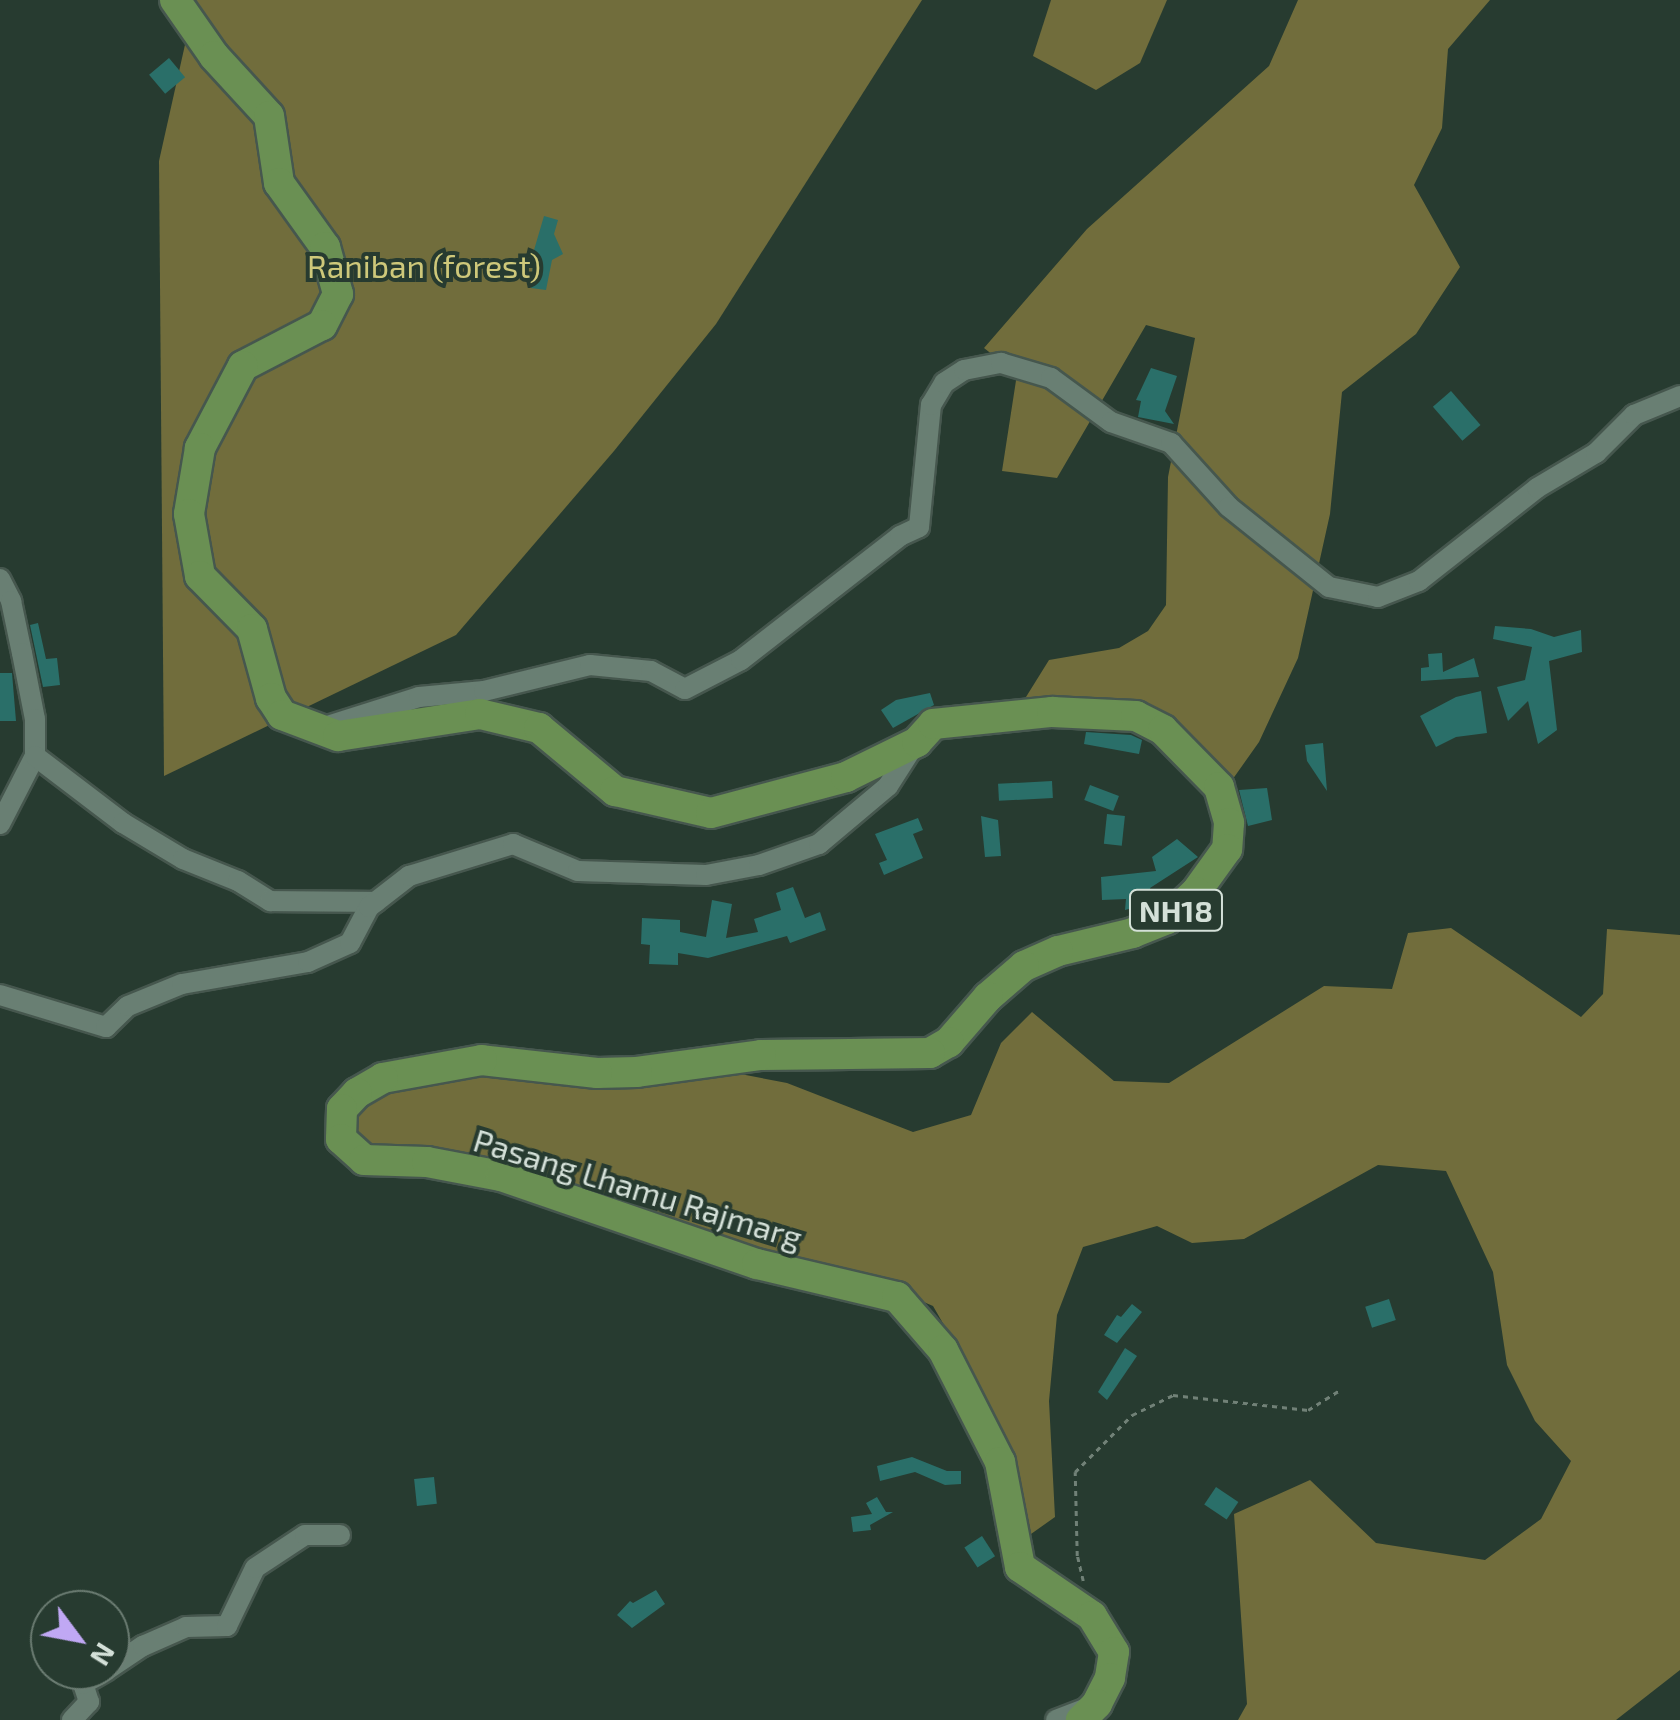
<!DOCTYPE html>
<style>
body{margin:0}
#map{position:relative;width:1680px;height:1720px;overflow:hidden;background:#273b30;font-family:"Exo 2",sans-serif}
div>[style]{position:absolute}
[style*='--x']{left:calc(var(--x)*1px);top:calc(var(--y)*1px);width:calc(var(--w)*1px);rotate:calc(var(--a)*1deg)}
.forest>*{inset:0;background:#716d3c}
.building>*{inset:0;background:#2a6f69;transform-origin:0 0}
.path>*{height:2.5px;margin-top:-1.25px;transform-origin:0;background:repeating-linear-gradient(90deg,#718177 0 5px,transparent 0 10px)}
.roads{filter:drop-shadow(2px 0 #46574e) drop-shadow(-2px 0 #46574e) drop-shadow(0 2px #46574e) drop-shadow(0 -2px #46574e)}
.street>*{height:20px;margin:-10px;padding:0 10px;transform-origin:10px;border-radius:10px;background:#697f73}
.primary>*{height:30px;margin:-15px;padding:0 15px;transform-origin:15px;border-radius:15px;background:#6a9053}
span{translate:-50% -50%;white-space:nowrap;text-align:center;line-height:1.15;-webkit-text-stroke:8px #273b30;paint-order:stroke}
.shield-label span{padding:2px 8px;background:#273b30;border:2px solid;border-radius:8px;-webkit-text-stroke-width:0}
.shield-label{font-size:30px;color:#d4e0d8;font-weight:700}
.park-label{font-size:32px;color:#cec87a}
.street-label{font-size:32px;color:#d4e0d8}
.north{position:absolute;left:30px;top:1590px;width:100px;height:100px;box-sizing:border-box;background:#273b30;border:2px solid #6c7d73;border-radius:50%;rotate:122deg;font-size:28px;font-weight:700;line-height:40px;text-align:center;color:#d4e0d8}
.north::after{content:'';display:block;margin:auto;width:35px;height:45px;background:#c0a8f4;clip-path:polygon(50% 0,100% 100%,50% 72%,0 100%)}
</style>
<div id="map">
<div class="forest">
<div style="clip-path:polygon(195px 0,922px 0,716px 324px,614px 451px,456px 635px,164px 776px,159px 161px)"></div>
<div style="clip-path:polygon(1051px 0,1167px 0,1140px 63px,1096px 90px,1033px 56px)"></div>
<div style="clip-path:polygon(1298px 0,1490px 0,1448px 49px,1442px 128px,1414px 185px,1460px 267px,1416px 334px,1342px 392px,1330px 514px,1298px 658px,1259px 742px,1230px 783px,1172px 724px,1021px 705px,1049px 660px,1119px 648px,1148px 631px,1166px 605px,1168px 477px,1195px 338px,1146px 325px,1057px 478px,1002px 471px,1017px 374px,984px 348px,1087px 229px,1269px 66px)"></div>
<div style="clip-path:polygon(1451px 928px,1581px 1017px,1603px 994px,1607px 929px,1680px 935px,1680px 1670px,1616px 1720px,1238px 1720px,1247px 1704px,1234px 1514px,1310px 1480px,1376px 1543px,1485px 1560px,1541px 1519px,1571px 1461px,1535px 1421px,1507px 1365px,1493px 1272px,1446px 1171px,1378px 1165px,1244px 1239px,1192px 1243px,1157px 1226px,1083px 1247px,1057px 1315px,1049px 1401px,1055px 1517px,1031px 1534px,1022px 1488px,986px 1398px,933px 1306px,847px 1269px,752px 1257px,376px 1151px,356px 1139px,356px 1111px,390px 1090px,485px 1069px,730px 1072px,787px 1083px,913px 1132px,971px 1115px,1001px 1043px,1032px 1012px,1114px 1081px,1169px 1083px,1324px 986px,1392px 989px,1408px 933px)"></div>
</div>
<div class="building">
<div style="left:169px;top:58px;width:25px;height:26px;rotate:50deg"></div>
<div style="clip-path:polygon(544px 216px,558px 220px,554px 234px,563px 254px,552px 260px,546px 290px,531px 288px,534px 250px)"></div>
<div style="clip-path:polygon(1151px 368px,1177px 376px,1165px 411px,1174px 424px,1138px 417px,1141px 401px,1136px 400px)"></div>
<div style="left:1451px;top:391px;width:45px;height:24px;rotate:49deg"></div>
<div style="clip-path:polygon(38px 623px,46px 659px,57px 658px,60px 685px,43px 687px,30px 625px)"></div>
<div style="clip-path:polygon(1495px 626px,1531px 629px,1554px 637px,1581px 630px,1582px 652px,1549px 661px,1557px 730px,1538px 744px,1528px 701px,1508px 721px,1497px 687px,1525px 680px,1532px 647px,1493px 639px)"></div>
<div style="clip-path:polygon(1442px 653px,1443px 672px,1474px 658px,1479px 677px,1421px 681px,1421px 668px,1429px 667px,1428px 654px)"></div>
<div style="clip-path:polygon(0 673px,12px 673px,16px 721px,0 721px)"></div>
<div style="clip-path:polygon(1481px 691px,1487px 733px,1456px 737px,1436px 747px,1420px 716px,1456px 697px)"></div>
<div style="clip-path:polygon(930px 693px,934px 705px,893px 728px,881px 710px,896px 700px)"></div>
<div style="clip-path:polygon(1086px 732px,1131px 735px,1142px 740px,1139px 754px,1084px 744px)"></div>
<div style="clip-path:polygon(1323px 743px,1327px 791px,1307px 761px,1305px 745px)"></div>
<div style="left:1052px;top:781px;width:17px;height:54px;rotate:87deg"></div>
<div style="left:1090px;top:785px;width:31px;height:16px;rotate:21deg"></div>
<div style="clip-path:polygon(1267px 788px,1272px 820px,1248px 826px,1239px 790px)"></div>
<div style="left:1107px;top:814px;width:18px;height:30px;rotate:6deg"></div>
<div style="clip-path:polygon(981px 816px,998px 820px,1001px 856px,985px 857px)"></div>
<div style="clip-path:polygon(918px 818px,923px 830px,913px 834px,923px 858px,884px 875px,879px 863px,887px 860px,875px 834px)"></div>
<div style="clip-path:polygon(1177px 839px,1198px 857px,1150px 888px,1153px 902px,1125px 910px,1126px 899px,1102px 900px,1101px 877px,1156px 871px,1152px 857px)"></div>
<div style="clip-path:polygon(793px 887px,805px 918px,820px 912px,826px 930px,790px 943px,787px 936px,708px 958px,678px 953px,678px 965px,649px 964px,650px 945px,641px 944px,642px 918px,680px 920px,680px 932px,706px 937px,712px 900px,732px 904px,726px 938px,758px 932px,754px 919px,781px 910px,776px 893px)"></div>
<div style="left:1389px;top:1299px;width:22px;height:25px;rotate:72deg"></div>
<div style="clip-path:polygon(1132px 1304px,1142px 1312px,1117px 1343px,1104px 1335px,1117px 1315px,1121px 1317px)"></div>
<div style="clip-path:polygon(1125px 1348px,1137px 1356px,1107px 1400px,1098px 1392px)"></div>
<div style="clip-path:polygon(912px 1457px,947px 1471px,961px 1471px,961px 1484px,945px 1485px,915px 1472px,880px 1481px,877px 1466px)"></div>
<div style="left:434px;top:1477px;width:27px;height:20px;rotate:84deg"></div>
<div style="left:1216px;top:1487px;width:27px;height:21px;rotate:34deg"></div>
<div style="clip-path:polygon(877px 1497px,886px 1512px,893px 1512px,870px 1525px,871px 1530px,853px 1532px,851px 1517px,872px 1514px,866px 1503px)"></div>
<div style="left:982px;top:1536px;width:24px;height:21px;rotate:57deg"></div>
<div style="clip-path:polygon(656px 1590px,665px 1604px,632px 1628px,617px 1615px,630px 1601px,633px 1603px)"></div>
</div>
<div class="path">
<div style="--x:1083;--y:1581;--w:26;--a:-103"></div>
<div style="--x:1077;--y:1556;--w:84;--a:-91.4"></div>
<div style="--x:1075;--y:1472;--w:81;--a:-45"></div>
<div style="--x:1132;--y:1415;--w:46;--a:-26"></div>
<div style="--x:1173;--y:1395;--w:136;--a:6.3"></div>
<div style="--x:1308;--y:1410;--w:36;--a:-32"></div>
</div>
<div class="roads">
<div class="street">
<div style="--x:0;--y:579;--w:25;--a:63"></div>
<div style="--x:11;--y:601;--w:53;--a:78.1"></div>
<div style="--x:22;--y:653;--w:67;--a:78.9"></div>
<div style="--x:35;--y:719;--w:37;--a:90"></div>
<div style="--x:318;--y:729;--w:106;--a:-17.6"></div>
<div style="--x:419;--y:697;--w:65;--a:-5.3"></div>
<div style="--x:484;--y:691;--w:109;--a:-13.8"></div>
<div style="--x:590;--y:665;--w:61;--a:5.6"></div>
<div style="--x:651;--y:671;--w:38;--a:28"></div>
<div style="--x:685;--y:689;--w:63;--a:-27.4"></div>
<div style="--x:741;--y:660;--w:202;--a:-37.9"></div>
<div style="--x:900;--y:536;--w:21;--a:-25"></div>
<div style="--x:919;--y:527;--w:123;--a:-84.4"></div>
<div style="--x:931;--y:405;--w:26;--a:-59"></div>
<div style="--x:944;--y:383;--w:24;--a:-33"></div>
<div style="--x:964;--y:370;--w:38;--a:-11"></div>
<div style="--x:1001;--y:363;--w:52;--a:16.7"></div>
<div style="--x:1051;--y:378;--w:74;--a:36.3"></div>
<div style="--x:1111;--y:422;--w:64;--a:19.3"></div>
<div style="--x:1171;--y:443;--w:86;--a:47.8"></div>
<div style="--x:1229;--y:507;--w:128;--a:38.7"></div>
<div style="--x:1329;--y:587;--w:50;--a:11.5"></div>
<div style="--x:1378;--y:597;--w:44;--a:-21.3"></div>
<div style="--x:1419;--y:581;--w:150;--a:-38.2"></div>
<div style="--x:1537;--y:488;--w:69;--a:-30.7"></div>
<div style="--x:1596;--y:453;--w:54;--a:-45"></div>
<div style="--x:1634;--y:415;--w:50;--a:-22.4"></div>
<div style="--x:0;--y:824;--w:76;--a:-62.8"></div>
<div style="--x:35;--y:756;--w:111;--a:37.3"></div>
<div style="--x:123;--y:823;--w:70;--a:31"></div>
<div style="--x:183;--y:859;--w:59;--a:21.8"></div>
<div style="--x:238;--y:881;--w:38;--a:32"></div>
<div style="--x:270;--y:901;--w:106;--a:0.5"></div>
<div style="--x:0;--y:995;--w:111;--a:16.8"></div>
<div style="--x:106;--y:1027;--w:30;--a:-44"></div>
<div style="--x:128;--y:1006;--w:58;--a:-22.2"></div>
<div style="--x:182;--y:984;--w:128;--a:-9.9"></div>
<div style="--x:308;--y:962;--w:46;--a:-24.3"></div>
<div style="--x:350;--y:943;--w:41;--a:-62.2"></div>
<div style="--x:369;--y:907;--w:51;--a:-37.8"></div>
<div style="--x:409;--y:876;--w:109;--a:-17.1"></div>
<div style="--x:513;--y:844;--w:70;--a:22.6"></div>
<div style="--x:578;--y:871;--w:128;--a:1.8"></div>
<div style="--x:706;--y:875;--w:54;--a:-10.7"></div>
<div style="--x:759;--y:865;--w:64;--a:-19.3"></div>
<div style="--x:819;--y:844;--w:90;--a:-40"></div>
<div style="--x:888;--y:786;--w:50;--a:-57.3"></div>
<div style="--x:110;--y:1668;--w:40;--a:-34"></div>
<div style="--x:143;--y:1646;--w:47;--a:-23.8"></div>
<div style="--x:186;--y:1627;--w:41;--a:-1.4"></div>
<div style="--x:227;--y:1626;--w:64;--a:-64.2"></div>
<div style="--x:255;--y:1568;--w:60;--a:-33.4"></div>
<div style="--x:305;--y:1535;--w:35;--a:0"></div>
<div style="--x:72;--y:1720;--w:25;--a:-47"></div>
<div style="--x:89;--y:1702;--w:19;--a:-108"></div>
<div style="--x:83;--y:1684;--w:28;--a:-30"></div>
<div style="--x:1056;--y:1720;--w:39;--a:-21"></div>
</div>
<div class="primary">
<div style="--x:175;--y:0;--w:68;--a:55.1"></div>
<div style="--x:214;--y:56;--w:81;--a:47.5"></div>
<div style="--x:269;--y:116;--w:68;--a:81.5"></div>
<div style="--x:279;--y:183;--w:79;--a:54.3"></div>
<div style="--x:325;--y:247;--w:49;--a:74.5"></div>
<div style="--x:338;--y:294;--w:35;--a:117"></div>
<div style="--x:322;--y:325;--w:89;--a:152.6"></div>
<div style="--x:243;--y:366;--w:93;--a:117.7"></div>
<div style="--x:200;--y:448;--w:67;--a:99.5"></div>
<div style="--x:189;--y:514;--w:63;--a:79.9"></div>
<div style="--x:200;--y:576;--w:74;--a:45.5"></div>
<div style="--x:252;--y:629;--w:72;--a:74.6"></div>
<div style="--x:271;--y:698;--w:20;--a:57"></div>
<div style="--x:282;--y:715;--w:60;--a:20.6"></div>
<div style="--x:338;--y:736;--w:144;--a:-8.8"></div>
<div style="--x:480;--y:714;--w:61;--a:13.3"></div>
<div style="--x:539;--y:728;--w:99;--a:39.7"></div>
<div style="--x:615;--y:791;--w:98;--a:12.9"></div>
<div style="--x:711;--y:813;--w:140;--a:-14.9"></div>
<div style="--x:846;--y:777;--w:79;--a:-26.2"></div>
<div style="--x:917;--y:742;--w:24;--a:-48"></div>
<div style="--x:933;--y:724;--w:120;--a:-5.8"></div>
<div style="--x:1052;--y:712;--w:84;--a:2.7"></div>
<div style="--x:1136;--y:716;--w:30;--a:27"></div>
<div style="--x:1163;--y:730;--w:80;--a:45.5"></div>
<div style="--x:1219;--y:787;--w:37;--a:74"></div>
<div style="--x:1229;--y:823;--w:26;--a:94"></div>
<div style="--x:1227;--y:849;--w:53;--a:125.8"></div>
<div style="--x:1196;--y:892;--w:40;--a:137"></div>
<div style="--x:1167;--y:919;--w:37;--a:158"></div>
<div style="--x:1133;--y:933;--w:77;--a:166.5"></div>
<div style="--x:1058;--y:951;--w:37;--a:156"></div>
<div style="--x:1024;--y:966;--w:48;--a:139.3"></div>
<div style="--x:988;--y:997;--w:60;--a:130.9"></div>
<div style="--x:949;--y:1042;--w:22;--a:150"></div>
<div style="--x:930;--y:1053;--w:169;--a:179.3"></div>
<div style="--x:761;--y:1055;--w:125;--a:172.2"></div>
<div style="--x:637;--y:1072;--w:40;--a:178.6"></div>
<div style="--x:597;--y:1073;--w:116;--a:-173.6"></div>
<div style="--x:482;--y:1060;--w:101;--a:169.7"></div>
<div style="--x:383;--y:1078;--w:30;--a:150"></div>
<div style="--x:357;--y:1093;--w:22;--a:133"></div>
<div style="--x:342;--y:1109;--w:30;--a:92"></div>
<div style="--x:341;--y:1139;--w:31;--a:42"></div>
<div style="--x:364;--y:1160;--w:63;--a:1.8"></div>
<div style="--x:427;--y:1162;--w:75;--a:10.7"></div>
<div style="--x:501;--y:1176;--w:271;--a:19"></div>
<div style="--x:757;--y:1264;--w:144;--a:13.3"></div>
<div style="--x:897;--y:1297;--w:70;--a:49"></div>
<div style="--x:943;--y:1350;--w:126;--a:63"></div>
<div style="--x:1000;--y:1462;--w:107;--a:79.2"></div>
<div style="--x:1020;--y:1567;--w:87;--a:34.2"></div>
<div style="--x:1092;--y:1616;--w:42;--a:58.6"></div>
<div style="--x:1114;--y:1652;--w:26;--a:99"></div>
<div style="--x:1110;--y:1678;--w:29;--a:117"></div>
<div style="--x:1097;--y:1704;--w:23;--a:135"></div>
</div>
</div>
<div class="shield-label">
<span style="left:1176px;top:910px">NH18</span>
</div>
<div class="park-label">
<span style="left:424px;top:265px">Raniban (forest)</span>
</div>
<div class="street-label">
<span style="left:638px;top:1188px;rotate:17deg">Pasang Lhamu Rajmarg</span>
</div>
<div class="north">N</div>
</div>
